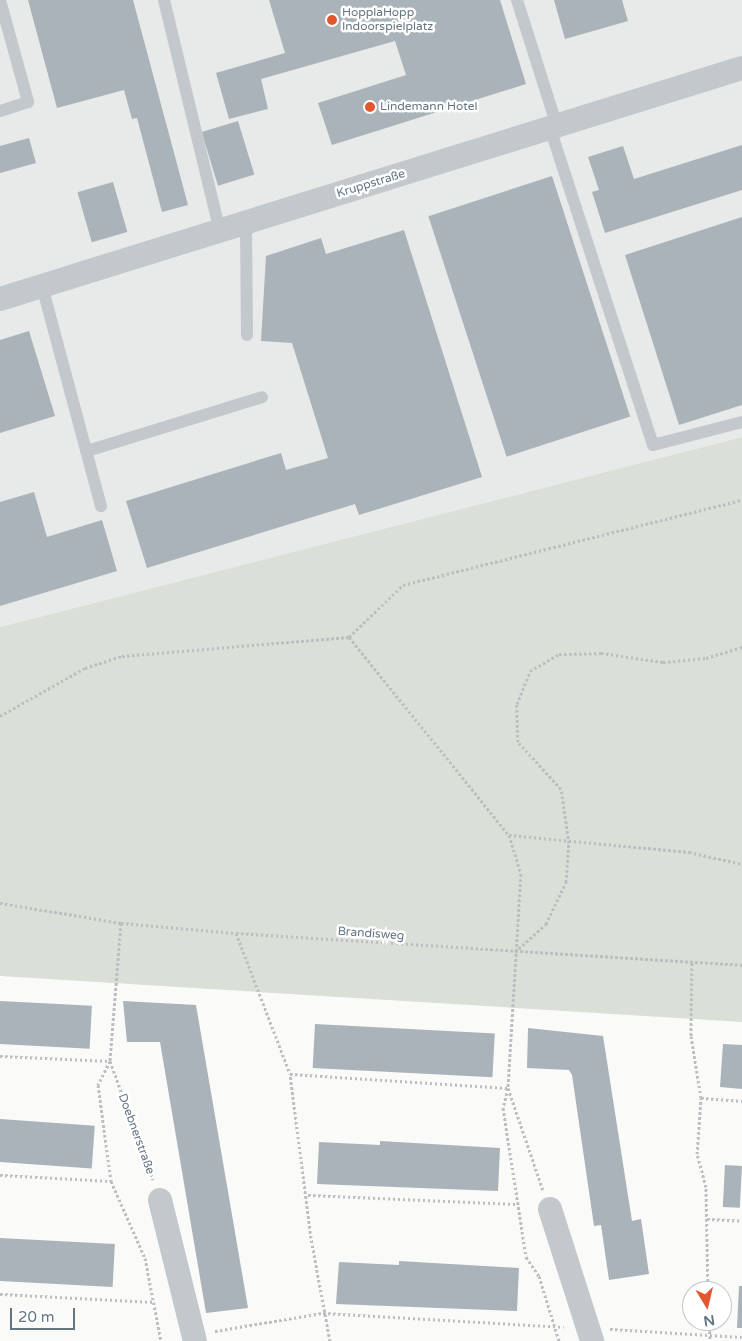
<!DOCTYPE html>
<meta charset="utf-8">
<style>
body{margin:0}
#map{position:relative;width:742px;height:1341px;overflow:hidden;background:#fafaf8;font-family:"Varela Round",sans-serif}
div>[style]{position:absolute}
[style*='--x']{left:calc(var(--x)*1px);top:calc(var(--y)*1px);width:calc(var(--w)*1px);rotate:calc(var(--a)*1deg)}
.built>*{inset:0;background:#e8e9e9}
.green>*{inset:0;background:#dadfd7}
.building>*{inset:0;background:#aab3b9;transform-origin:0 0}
.path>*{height:3px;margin-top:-1.5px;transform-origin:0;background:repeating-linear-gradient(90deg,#bbbfc2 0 2.5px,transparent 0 5px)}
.lane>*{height:12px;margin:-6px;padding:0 6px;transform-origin:6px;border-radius:6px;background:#c3c8cc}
.street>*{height:24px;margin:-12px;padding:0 12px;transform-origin:12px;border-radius:12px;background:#c3c8cc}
.dots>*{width:14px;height:14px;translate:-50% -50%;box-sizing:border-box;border:2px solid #fff;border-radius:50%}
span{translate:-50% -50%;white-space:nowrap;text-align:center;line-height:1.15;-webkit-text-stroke:5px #fff;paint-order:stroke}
.poi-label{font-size:12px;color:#657683}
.left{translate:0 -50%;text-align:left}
.street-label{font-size:12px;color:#657683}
.north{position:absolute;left:682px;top:1281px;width:50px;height:50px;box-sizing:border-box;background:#fff;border:1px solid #c1c8cd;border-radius:50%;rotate:171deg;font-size:14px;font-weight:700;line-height:20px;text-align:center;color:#657683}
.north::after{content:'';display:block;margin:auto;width:18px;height:22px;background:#e4572e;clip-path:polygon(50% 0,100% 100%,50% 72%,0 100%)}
.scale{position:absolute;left:10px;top:1308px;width:65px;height:22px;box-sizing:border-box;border:2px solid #657683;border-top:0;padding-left:6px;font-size:15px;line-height:18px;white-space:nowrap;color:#657683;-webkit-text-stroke:4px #fff;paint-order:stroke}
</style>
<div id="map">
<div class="built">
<div style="clip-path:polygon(0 0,742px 0,742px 437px,0 627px)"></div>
</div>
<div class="green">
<div style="clip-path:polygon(742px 437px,742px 1022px,0 976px,0 627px)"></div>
</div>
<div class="building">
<div style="clip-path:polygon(28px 0,133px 0,188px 205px,162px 212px,137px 118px,132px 119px,124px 90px,57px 108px)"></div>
<div style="clip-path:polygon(269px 0,500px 0,526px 84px,332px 145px,318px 103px,406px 75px,395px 41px,261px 79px,268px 109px,229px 119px,216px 73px,285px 53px)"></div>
<div style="clip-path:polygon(554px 0,622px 0,628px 21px,565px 39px)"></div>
<div style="left:238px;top:121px;width:56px;height:38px;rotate:73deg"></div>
<div style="clip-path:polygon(29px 138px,36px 163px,0 173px,0 146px)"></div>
<div style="clip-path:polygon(742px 145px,742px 190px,605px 233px,592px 192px,599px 190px,588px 157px,623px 146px,634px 179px)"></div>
<div style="left:552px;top:176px;width:253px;height:130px;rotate:72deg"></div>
<div style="left:113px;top:182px;width:52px;height:37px;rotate:74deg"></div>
<div style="clip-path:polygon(742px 217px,742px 405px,679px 425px,625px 255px)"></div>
<div style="clip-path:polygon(404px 230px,482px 477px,359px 515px,355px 504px,147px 568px,126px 501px,281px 453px,286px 470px,328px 458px,292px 343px,261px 341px,266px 256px,321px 238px,326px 254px)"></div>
<div style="clip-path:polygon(29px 331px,55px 416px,0 433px,0 340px)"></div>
<div style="clip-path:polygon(34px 492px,47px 537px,102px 520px,117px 571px,0 606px,0 502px)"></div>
<div style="left:0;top:1001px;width:92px;height:43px;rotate:3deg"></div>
<div style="clip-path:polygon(123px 1001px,196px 1005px,248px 1308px,206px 1313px,160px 1042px,127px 1042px)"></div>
<div style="left:315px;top:1024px;width:180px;height:44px;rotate:3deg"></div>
<div style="clip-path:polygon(528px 1028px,603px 1036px,632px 1221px,641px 1219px,649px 1274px,609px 1280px,601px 1225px,594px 1226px,572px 1075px,569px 1070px,527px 1068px)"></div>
<div style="clip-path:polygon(723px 1044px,742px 1045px,742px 1089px,720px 1087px)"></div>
<div style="left:0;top:1119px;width:95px;height:43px;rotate:4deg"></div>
<div style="clip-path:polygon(380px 1141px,500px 1148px,498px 1191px,317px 1184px,319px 1142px,380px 1145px)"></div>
<div style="left:725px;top:1165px;width:17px;height:42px;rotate:3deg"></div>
<div style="left:0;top:1238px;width:115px;height:43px;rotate:3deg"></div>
<div style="clip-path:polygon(399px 1261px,519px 1268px,517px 1311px,336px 1304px,339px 1262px,399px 1265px)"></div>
<div style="clip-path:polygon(739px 1286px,742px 1286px,742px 1328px,737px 1328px)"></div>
</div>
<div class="path">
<div style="--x:349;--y:637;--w:255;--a:51.1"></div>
<div style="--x:509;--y:835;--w:41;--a:72.9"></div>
<div style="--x:521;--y:874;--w:214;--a:93.5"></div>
<div style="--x:508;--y:1088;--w:108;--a:71.1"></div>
<div style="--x:0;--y:716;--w:98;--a:-29.5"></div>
<div style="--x:85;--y:668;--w:39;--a:-18"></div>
<div style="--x:122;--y:656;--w:228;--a:-4.8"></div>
<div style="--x:349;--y:637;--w:75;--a:-43.9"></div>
<div style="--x:403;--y:585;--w:349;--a:-14.1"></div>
<div style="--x:509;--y:835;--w:181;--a:5.4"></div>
<div style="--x:689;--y:852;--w:54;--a:12.8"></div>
<div style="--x:0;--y:903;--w:123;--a:9.4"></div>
<div style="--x:121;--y:923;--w:115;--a:5"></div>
<div style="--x:236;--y:933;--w:507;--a:3.62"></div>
<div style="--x:121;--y:923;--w:138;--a:94.6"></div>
<div style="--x:110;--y:1061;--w:126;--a:70"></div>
<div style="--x:236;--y:933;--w:151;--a:69"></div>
<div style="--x:515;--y:952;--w:42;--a:-42.1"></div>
<div style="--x:546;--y:924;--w:47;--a:-64.5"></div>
<div style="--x:566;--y:882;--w:39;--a:-86"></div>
<div style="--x:569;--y:843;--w:55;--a:-98.4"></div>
<div style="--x:561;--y:789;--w:64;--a:-132.5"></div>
<div style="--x:518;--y:742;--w:38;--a:-92"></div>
<div style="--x:517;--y:704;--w:35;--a:-68"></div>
<div style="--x:530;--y:671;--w:34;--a:-30"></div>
<div style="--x:559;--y:654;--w:42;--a:-1.4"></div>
<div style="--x:601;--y:653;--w:63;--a:8.3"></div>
<div style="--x:663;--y:662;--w:43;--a:-5.3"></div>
<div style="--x:706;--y:658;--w:38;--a:-17"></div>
<div style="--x:692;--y:963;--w:73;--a:90.8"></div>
<div style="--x:691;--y:1036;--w:63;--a:80.8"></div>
<div style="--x:0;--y:1056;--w:110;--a:2.6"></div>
<div style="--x:110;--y:1061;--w:27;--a:117"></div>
<div style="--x:98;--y:1085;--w:97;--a:82.3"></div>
<div style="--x:111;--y:1181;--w:84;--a:66.2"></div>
<div style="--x:145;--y:1258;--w:85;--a:79.1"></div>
<div style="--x:0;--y:1175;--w:111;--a:3.1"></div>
<div style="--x:308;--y:1195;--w:208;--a:2.5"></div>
<div style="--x:707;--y:1219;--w:35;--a:3"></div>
<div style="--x:708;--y:1291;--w:104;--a:-91.1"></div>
<div style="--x:706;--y:1187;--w:34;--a:-105"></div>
<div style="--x:697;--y:1154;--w:56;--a:-85.9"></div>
<div style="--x:701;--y:1098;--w:41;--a:4.2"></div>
<div style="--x:0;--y:1294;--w:154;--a:3"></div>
<div style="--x:709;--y:1321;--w:20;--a:87"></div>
<div style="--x:610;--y:1329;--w:132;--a:3.5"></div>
<div style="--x:215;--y:1331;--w:109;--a:-9.5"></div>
<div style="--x:323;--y:1313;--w:241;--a:3.3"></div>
<div style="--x:330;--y:1341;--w:105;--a:-100.5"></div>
<div style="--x:311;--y:1238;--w:165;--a:-97.3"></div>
<div style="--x:290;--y:1074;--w:218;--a:3.7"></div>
<div style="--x:508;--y:1088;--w:21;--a:104"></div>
<div style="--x:503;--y:1108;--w:151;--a:81.2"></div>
<div style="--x:526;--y:1257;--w:23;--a:56"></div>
<div style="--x:539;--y:1276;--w:68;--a:72.9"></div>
</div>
<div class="lane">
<div style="--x:0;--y:0;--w:106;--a:74.6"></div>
<div style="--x:28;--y:102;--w:29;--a:162"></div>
<div style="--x:164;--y:0;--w:238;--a:76.4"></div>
<div style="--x:517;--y:0;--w:132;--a:72.4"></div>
<div style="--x:550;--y:128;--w:333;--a:72"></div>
<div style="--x:653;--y:445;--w:92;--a:-14.5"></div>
<div style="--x:246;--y:223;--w:112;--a:89.5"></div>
<div style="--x:42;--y:286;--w:228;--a:75"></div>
<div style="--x:87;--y:451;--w:183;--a:-17.1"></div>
</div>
<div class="street">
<div style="--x:0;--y:299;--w:777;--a:-17.29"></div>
<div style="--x:160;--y:1200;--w:145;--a:76.1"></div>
<div style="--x:550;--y:1209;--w:139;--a:72.3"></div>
</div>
<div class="dots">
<div style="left:332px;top:20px;background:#e4572e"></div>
<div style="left:370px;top:107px;background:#e4572e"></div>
</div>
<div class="poi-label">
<span class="left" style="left:342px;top:20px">HopplaHopp<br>Indoorspielplatz</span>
<span class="left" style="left:380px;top:107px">Lindemann Hotel</span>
</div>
<div class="street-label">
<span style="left:371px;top:184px;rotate:-17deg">Kruppstraße</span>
<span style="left:371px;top:934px;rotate:4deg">Brandisweg</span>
<span style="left:136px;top:1134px;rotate:70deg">Doebnerstraße</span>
</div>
<div class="north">N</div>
<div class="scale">20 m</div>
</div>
